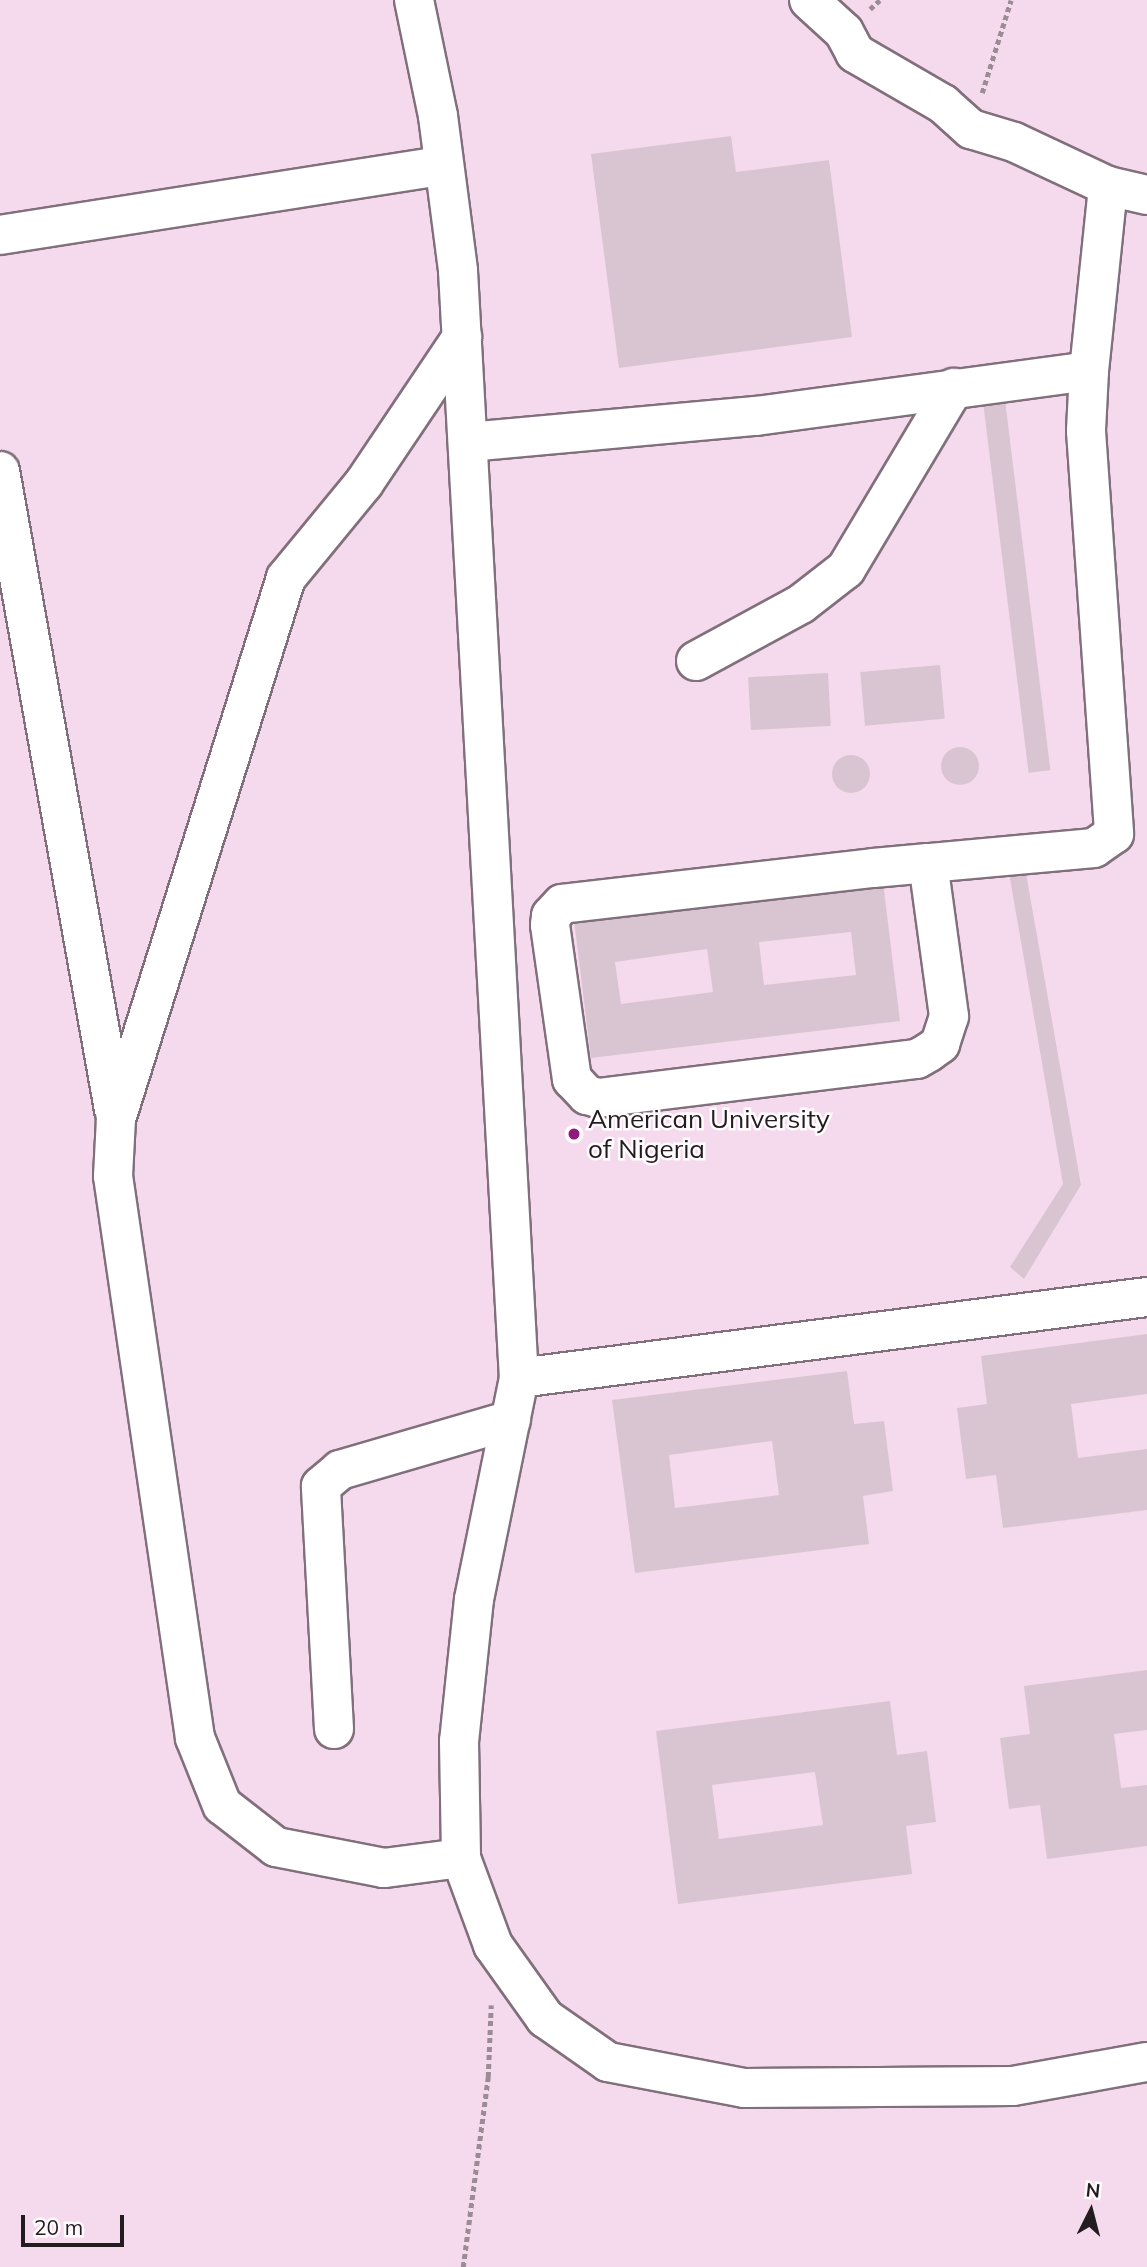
<!DOCTYPE html>
<style>
body{margin:0}
#map{position:relative;width:1147px;height:2267px;overflow:hidden;background:#fce8f6;font-family:Mulish,sans-serif}
div>[style]{position:absolute}
[style*='--x']{left:calc(var(--x)*1px);top:calc(var(--y)*1px);width:calc(var(--w)*1px);rotate:calc(var(--a)*1deg)}
.built>*{inset:0;background:#f5daed;transform-origin:0 0}
.building>*{inset:0;background:#d9c5d2;transform-origin:0 0}
.round{border-radius:50%}
.path>*{height:4.5px;margin-top:-2.25px;transform-origin:0;background:repeating-linear-gradient(90deg,#9a8c96 0 5px,transparent 0 8.5px)}
.roads{filter:drop-shadow(2px 0 #81707c) drop-shadow(-2px 0 #81707c) drop-shadow(0 2px #81707c) drop-shadow(0 -2px #81707c)}
.minor>*{height:38px;margin:-19px;padding:0 19px;transform-origin:19px;border-radius:19px;background:#fff}
.dots>*{width:19px;height:19px;translate:-50% -50%;box-sizing:border-box;border:4px solid #fffbfd;border-radius:50%}
span{translate:-50% -50%;white-space:nowrap;text-align:center;line-height:1.15;-webkit-text-stroke:5px #fffbfd;paint-order:stroke}
.poi-label{font-size:26px;color:#221b20}
.left{translate:0 -50%;text-align:left}
.north{position:absolute;left:1056px;top:2176px;width:70px;height:70px;-webkit-text-stroke:5px #fffbfd;paint-order:stroke;rotate:6deg;font-size:19px;font-weight:700;line-height:28px;text-align:center;color:#221b20}
.north::after{content:'';display:block;margin:auto;width:24px;height:32px;background:#221b20;clip-path:polygon(50% 0,100% 100%,50% 72%,0 100%)}
.scale{position:absolute;left:21px;top:2215px;width:103px;height:32px;box-sizing:border-box;border:4px solid #221b20;border-top:0;padding-left:9px;font-size:21px;line-height:24px;white-space:nowrap;color:#221b20;-webkit-text-stroke:5px #fffbfd;paint-order:stroke}
</style>
<div id="map">
<div class="built">
<div style="left:0;top:0;width:1147px;height:2267px"></div>
</div>
<div class="building">
<div style="clip-path:polygon(731px 136px,736px 172px,829px 160px,852px 337px,619px 368px,591px 154px)"></div>
<div style="left:1004px;top:392px;width:381px;height:22px;rotate:83deg"></div>
<div style="left:940px;top:665px;width:54px;height:80px;rotate:85deg"></div>
<div style="left:828px;top:673px;width:53px;height:80px;rotate:87deg"></div>
<div class="round" style="left:941px;top:747px;width:38px;height:38px"></div>
<div class="round" style="left:832px;top:755px;width:38px;height:38px"></div>
<div style="clip-path:polygon(1024px 862px,1081px 1185px,1024px 1279px,1010px 1267px,1063px 1184px,1008px 867px)"></div>
<div style="clip-path:polygon(evenodd,883px 882px,900px 1021px,591px 1058px,574px 920px,883px 882px,851px 932px,856px 975px,764px 985px,759px 942px,851px 932px,883px 882px,707px 949px,713px 992px,621px 1004px,615px 962px,707px 949px)"></div>
<div style="clip-path:polygon(1147px 1334px,1147px 1394px,1071px 1404px,1078px 1458px,1147px 1449px,1147px 1510px,1003px 1528px,996px 1475px,966px 1479px,957px 1408px,987px 1404px,981px 1356px)"></div>
<div style="clip-path:polygon(evenodd,847px 1371px,854px 1424px,884px 1421px,893px 1491px,863px 1496px,869px 1544px,635px 1573px,612px 1400px,847px 1371px,772px 1441px,779px 1495px,675px 1508px,669px 1455px,772px 1441px)"></div>
<div style="clip-path:polygon(1147px 1670px,1147px 1730px,1114px 1734px,1121px 1788px,1147px 1785px,1147px 1846px,1047px 1859px,1040px 1805px,1009px 1809px,1000px 1738px,1030px 1734px,1024px 1686px)"></div>
<div style="clip-path:polygon(evenodd,890px 1701px,897px 1755px,927px 1751px,936px 1822px,906px 1826px,912px 1874px,678px 1904px,656px 1731px,890px 1701px,815px 1772px,823px 1825px,719px 1839px,712px 1785px,815px 1772px)"></div>
</div>
<div class="path">
<div style="--x:870;--y:9;--w:13;--a:-42"></div>
<div style="--x:982;--y:93;--w:97;--a:-72.7"></div>
<div style="--x:463;--y:2267;--w:192;--a:-82.5"></div>
<div style="--x:488;--y:2077;--w:72;--a:-87.6"></div>
</div>
<div class="roads">
<div class="minor">
<div style="--x:414;--y:0;--w:118;--a:78.3"></div>
<div style="--x:438;--y:116;--w:156;--a:82.6"></div>
<div style="--x:458;--y:271;--w:1109;--a:86.85"></div>
<div style="--x:519;--y:1378;--w:226;--a:101.5"></div>
<div style="--x:474;--y:1599;--w:143;--a:96"></div>
<div style="--x:459;--y:1741;--w:117;--a:89"></div>
<div style="--x:461;--y:1858;--w:93;--a:69.8"></div>
<div style="--x:493;--y:1945;--w:90;--a:54.5"></div>
<div style="--x:545;--y:2018;--w:77;--a:34.9"></div>
<div style="--x:608;--y:2062;--w:138;--a:10.8"></div>
<div style="--x:744;--y:2088;--w:269;--a:-0.4"></div>
<div style="--x:1013;--y:2086;--w:136;--a:-10.2"></div>
<div style="--x:809;--y:0;--w:47;--a:42.4"></div>
<div style="--x:844;--y:32;--w:24;--a:62"></div>
<div style="--x:855;--y:53;--w:102;--a:30.1"></div>
<div style="--x:943;--y:104;--w:38;--a:42"></div>
<div style="--x:971;--y:129;--w:45;--a:16.8"></div>
<div style="--x:1014;--y:142;--w:104;--a:25.1"></div>
<div style="--x:1108;--y:186;--w:40;--a:13"></div>
<div style="--x:0;--y:235;--w:446;--a:-8.9"></div>
<div style="--x:1089;--y:371;--w:186;--a:-84.1"></div>
<div style="--x:468;--y:442;--w:289;--a:-5.2"></div>
<div style="--x:756;--y:416;--w:336;--a:-7.7"></div>
<div style="--x:1089;--y:371;--w:60;--a:92.9"></div>
<div style="--x:1086;--y:431;--w:404;--a:86"></div>
<div style="--x:1114;--y:834;--w:24;--a:145"></div>
<div style="--x:1094;--y:848;--w:167;--a:174.8"></div>
<div style="--x:928;--y:863;--w:55;--a:174.8"></div>
<div style="--x:873;--y:868;--w:313;--a:173.4"></div>
<div style="--x:562;--y:904;--w:16;--a:133"></div>
<div style="--x:551;--y:916;--w:9;--a:96"></div>
<div style="--x:550;--y:925;--w:156;--a:81.9"></div>
<div style="--x:572;--y:1079;--w:22;--a:47"></div>
<div style="--x:587;--y:1095;--w:11;--a:15"></div>
<div style="--x:598;--y:1098;--w:321;--a:-7"></div>
<div style="--x:917;--y:1059;--w:14;--a:-30"></div>
<div style="--x:929;--y:1052;--w:14;--a:-36"></div>
<div style="--x:940;--y:1044;--w:29;--a:-72"></div>
<div style="--x:949;--y:1016;--w:154;--a:-97.8"></div>
<div style="--x:0;--y:471;--w:649;--a:79.88"></div>
<div style="--x:696;--y:661;--w:119;--a:-28.5"></div>
<div style="--x:801;--y:604;--w:57;--a:-37.9"></div>
<div style="--x:846;--y:569;--w:211;--a:-59.2"></div>
<div style="--x:519;--y:1378;--w:633;--a:-7.35"></div>
<div style="--x:334;--y:1729;--w:243;--a:-93.1"></div>
<div style="--x:321;--y:1486;--w:25;--a:-40"></div>
<div style="--x:340;--y:1470;--w:178;--a:-16.3"></div>
<div style="--x:461;--y:1858;--w:78;--a:172.6"></div>
<div style="--x:384;--y:1868;--w:110;--a:-169"></div>
<div style="--x:276;--y:1847;--w:68;--a:-142.1"></div>
<div style="--x:222;--y:1805;--w:72;--a:-111.9"></div>
<div style="--x:195;--y:1738;--w:568;--a:-98.3"></div>
<div style="--x:113;--y:1176;--w:57;--a:-87"></div>
<div style="--x:116;--y:1119;--w:567;--a:-72.56"></div>
<div style="--x:286;--y:578;--w:123;--a:-50.6"></div>
<div style="--x:364;--y:483;--w:176;--a:-56.1"></div>
</div>
</div>
<div class="dots">
<div style="left:574px;top:1134px;background:#8f1a79"></div>
</div>
<div class="poi-label">
<span class="left" style="left:588px;top:1134px">American University<br>of Nigeria</span>
</div>
<div class="north">N</div>
<div class="scale">20 m</div>
</div>
